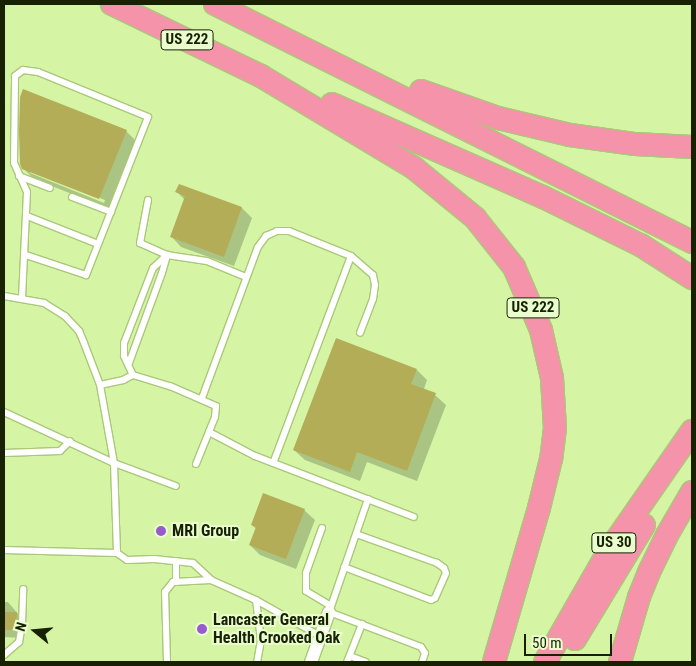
<!DOCTYPE html>
<style>
body{margin:0}
#map{position:relative;width:696px;height:666px;overflow:hidden;background:#d5f5a4;font-family:"Roboto Condensed",sans-serif}
div>[style]{position:absolute}
[style*='--x']{left:calc(var(--x)*1px);top:calc(var(--y)*1px);width:calc(var(--w)*1px);rotate:calc(var(--a)*1deg)}
.shadow>*{inset:0;background:#0003}
.building>*{inset:0;background:#b2ad56;transform-origin:0 0}
.roads{filter:drop-shadow(1px 0 #aac879) drop-shadow(-1px 0 #aac879) drop-shadow(0 1px #aac879) drop-shadow(0 -1px #aac879)}
.lane>*{height:6px;margin:-3px;padding:0 3px;transform-origin:3px;border-radius:3px;background:#fff}
.street>*{height:12px;margin:-6px;padding:0 6px;transform-origin:6px;border-radius:6px;background:#fff}
.highway>*{height:22px;margin:-11px;padding:0 11px;transform-origin:11px;border-radius:11px;background:#f493a9}
.dots>*{width:14px;height:14px;translate:-50% -50%;box-sizing:border-box;border:2px solid #eafdce;border-radius:50%}
span{translate:-50% -50%;white-space:nowrap;text-align:center;line-height:1.15;-webkit-text-stroke:4px #eafdce;paint-order:stroke}
.shield-label span{padding:1px 4px;background:#eafdce;border:1px solid;border-radius:4px;-webkit-text-stroke-width:0}
.shield-label{font-size:15px;color:#182203;font-weight:700}
.poi-label{font-size:16px;color:#182203;font-weight:700}
.left{translate:0 -50%;text-align:left}
.frame{position:absolute;inset:0;border:5px solid #182203;pointer-events:none}
.north{position:absolute;left:10px;top:606px;width:50px;height:50px;-webkit-text-stroke:4px #eafdce;paint-order:stroke;rotate:287deg;font-size:14px;font-weight:700;line-height:20px;text-align:center;color:#182203}
.north::after{content:'';display:block;margin:auto;width:18px;height:22px;background:#182203;clip-path:polygon(50% 0,100% 100%,50% 72%,0 100%)}
.scale{position:absolute;left:524px;top:634px;width:88px;height:22px;box-sizing:border-box;border:2px solid #182203;border-top:0;padding-left:6px;font-size:15px;line-height:18px;white-space:nowrap;color:#182203;-webkit-text-stroke:4px #eafdce;paint-order:stroke}
</style>
<div id="map">
<div class="shadow">
<div style="clip-path:polygon(evenodd,126px 131px,136px 141px,110px 209px,34px 179px,23px 168px,126px 131px,30px 170px,105px 200px,104px 203px,30px 173px,30px 170px)"></div>
<div style="clip-path:polygon(179px 185px,242px 208px,252px 218px,234px 266px,181px 247px,171px 236px,185px 200px,177px 192px)"></div>
<div style="clip-path:polygon(417px 370px,427px 380px,424px 389px,435px 395px,446px 405px,417px 481px,367px 462px,360px 481px,305px 460px,294px 450px)"></div>
<div style="clip-path:polygon(304px 510px,315px 520px,296px 569px,260px 555px,250px 545px,256px 529px,252px 525px)"></div>
<div style="clip-path:polygon(4px 602px,8px 602px,24px 621px,23px 638px,4px 637px)"></div>
</div>
<div class="building">
<div style="clip-path:polygon(23px 89px,127px 130px,99px 199px,22px 169px,20px 164px,19px 132px,20px 97px)"></div>
<div style="clip-path:polygon(179px 184px,242px 207px,224px 257px,170px 237px,185px 196px,175px 192px)"></div>
<div style="clip-path:polygon(336px 338px,417px 369px,411px 384px,436px 393px,407px 471px,357px 452px,350px 472px,293px 450px)"></div>
<div style="clip-path:polygon(263px 493px,305px 509px,286px 559px,249px 545px,256px 527px,251px 525px)"></div>
<div style="left:4px;top:612px;width:13px;height:18px"></div>
</div>
<div class="roads">
<div class="lane">
<div style="--x:19;--y:176;--w:33;--a:21"></div>
<div style="--x:72;--y:197;--w:42;--a:21"></div>
<div style="--x:148;--y:200;--w:44;--a:100.5"></div>
<div style="--x:140;--y:243;--w:30;--a:24"></div>
<div style="--x:167;--y:255;--w:40;--a:8.5"></div>
<div style="--x:207;--y:261;--w:42;--a:22.3"></div>
<div style="--x:27;--y:216;--w:76;--a:21.5"></div>
<div style="--x:351;--y:256;--w:29;--a:41"></div>
<div style="--x:373;--y:275;--w:10;--a:79"></div>
<div style="--x:375;--y:285;--w:14;--a:98"></div>
<div style="--x:373;--y:299;--w:36;--a:111"></div>
<div style="--x:4;--y:296;--w:41;--a:9.9"></div>
<div style="--x:44;--y:303;--w:25;--a:32"></div>
<div style="--x:65;--y:316;--w:21;--a:47"></div>
<div style="--x:79;--y:331;--w:13;--a:67"></div>
<div style="--x:84;--y:343;--w:45;--a:69.1"></div>
<div style="--x:100;--y:385;--w:79;--a:79.8"></div>
<div style="--x:114;--y:463;--w:90;--a:88.1"></div>
<div style="--x:117;--y:553;--w:113;--a:-178.5"></div>
<div style="--x:22;--y:298;--w:106;--a:-87.3"></div>
<div style="--x:27;--y:192;--w:32;--a:-114"></div>
<div style="--x:14;--y:163;--w:87;--a:-89.3"></div>
<div style="--x:15;--y:76;--w:10;--a:-37"></div>
<div style="--x:23;--y:70;--w:15;--a:8"></div>
<div style="--x:38;--y:72;--w:119;--a:22.2"></div>
<div style="--x:148;--y:117;--w:170;--a:111.4"></div>
<div style="--x:86;--y:275;--w:63;--a:-161.6"></div>
<div style="--x:129;--y:363;--w:96;--a:-69.9"></div>
<div style="--x:162;--y:273;--w:19;--a:-74"></div>
<div style="--x:167;--y:255;--w:19;--a:137"></div>
<div style="--x:153;--y:268;--w:80;--a:111.1"></div>
<div style="--x:124;--y:343;--w:13;--a:90"></div>
<div style="--x:124;--y:356;--w:21;--a:65"></div>
<div style="--x:133;--y:375;--w:39;--a:17"></div>
<div style="--x:170;--y:386;--w:50;--a:23.5"></div>
<div style="--x:216;--y:406;--w:11;--a:95"></div>
<div style="--x:215;--y:417;--w:16;--a:112"></div>
<div style="--x:209;--y:432;--w:52;--a:27.6"></div>
<div style="--x:255;--y:456;--w:170;--a:21"></div>
<div style="--x:100;--y:385;--w:24;--a:-12"></div>
<div style="--x:123;--y:380;--w:11;--a:-27"></div>
<div style="--x:202;--y:398;--w:161;--a:-69.7"></div>
<div style="--x:258;--y:247;--w:14;--a:-54"></div>
<div style="--x:266;--y:236;--w:12;--a:-24"></div>
<div style="--x:277;--y:231;--w:12;--a:0"></div>
<div style="--x:289;--y:231;--w:67;--a:22"></div>
<div style="--x:351;--y:256;--w:221;--a:110.6"></div>
<div style="--x:4;--y:412;--w:121;--a:24.9"></div>
<div style="--x:114;--y:463;--w:66;--a:20.4"></div>
<div style="--x:4;--y:453;--w:56;--a:-2"></div>
<div style="--x:60;--y:451;--w:14;--a:-45"></div>
<div style="--x:196;--y:464;--w:35;--a:-68"></div>
<div style="--x:368;--y:499;--w:120;--a:109"></div>
<div style="--x:329;--y:612;--w:98;--a:20.8"></div>
<div style="--x:421;--y:647;--w:7;--a:56"></div>
<div style="--x:425;--y:653;--w:9;--a:108"></div>
<div style="--x:322;--y:528;--w:48;--a:109.6"></div>
<div style="--x:306;--y:573;--w:18;--a:90"></div>
<div style="--x:306;--y:591;--w:29;--a:31"></div>
<div style="--x:117;--y:553;--w:12;--a:35"></div>
<div style="--x:127;--y:560;--w:27;--a:-2"></div>
<div style="--x:154;--y:559;--w:39;--a:6"></div>
<div style="--x:193;--y:563;--w:25;--a:43"></div>
<div style="--x:211;--y:580;--w:49;--a:24"></div>
<div style="--x:256;--y:600;--w:73;--a:29.4"></div>
<div style="--x:344;--y:567;--w:93;--a:20.8"></div>
<div style="--x:431;--y:600;--w:4;--a:-27"></div>
<div style="--x:435;--y:598;--w:27;--a:-66"></div>
<div style="--x:446;--y:573;--w:5;--a:-112"></div>
<div style="--x:444;--y:568;--w:9;--a:-144"></div>
<div style="--x:437;--y:563;--w:86;--a:-160.3"></div>
<div style="--x:176;--y:582;--w:21;--a:-90"></div>
<div style="--x:256;--y:600;--w:40;--a:82.9"></div>
<div style="--x:261;--y:640;--w:22;--a:100"></div>
<div style="--x:4;--y:655;--w:20;--a:-41"></div>
<div style="--x:19;--y:642;--w:17;--a:-80"></div>
<div style="--x:22;--y:625;--w:36;--a:-88"></div>
<div style="--x:350;--y:656;--w:17;--a:21"></div>
<div style="--x:167;--y:662;--w:70;--a:-91.6"></div>
<div style="--x:165;--y:592;--w:13;--a:-51"></div>
<div style="--x:173;--y:582;--w:38;--a:-3"></div>
<div style="--x:347;--y:662;--w:41;--a:-68.5"></div>
</div>
<div class="street">
<div style="--x:311;--y:662;--w:53;--a:-70.2"></div>
</div>
<div class="highway">
<div style="--x:112;--y:4;--w:165;--a:25.8"></div>
<div style="--x:261;--y:76;--w:179;--a:31"></div>
<div style="--x:414;--y:168;--w:79;--a:39.3"></div>
<div style="--x:475;--y:218;--w:63;--a:51.5"></div>
<div style="--x:514;--y:267;--w:69;--a:66.8"></div>
<div style="--x:541;--y:330;--w:49;--a:77.1"></div>
<div style="--x:552;--y:378;--w:50;--a:86.6"></div>
<div style="--x:555;--y:428;--w:31;--a:97"></div>
<div style="--x:551;--y:459;--w:50;--a:103.8"></div>
<div style="--x:539;--y:508;--w:160;--a:106.3"></div>
<div style="--x:215;--y:4;--w:533;--a:26.52"></div>
<div style="--x:421;--y:91;--w:82;--a:19.3"></div>
<div style="--x:498;--y:118;--w:74;--a:13.3"></div>
<div style="--x:570;--y:135;--w:66;--a:7.9"></div>
<div style="--x:635;--y:144;--w:57;--a:3"></div>
<div style="--x:332;--y:104;--w:231;--a:23.8"></div>
<div style="--x:543;--y:197;--w:110;--a:26.3"></div>
<div style="--x:642;--y:246;--w:59;--a:32.6"></div>
<div style="--x:575;--y:639;--w:133;--a:-58.8"></div>
<div style="--x:545;--y:662;--w:130;--a:-60.1"></div>
<div style="--x:610;--y:549;--w:144;--a:-55.2"></div>
<div style="--x:620;--y:662;--w:68;--a:-73.7"></div>
<div style="--x:639;--y:597;--w:29;--a:-68"></div>
<div style="--x:650;--y:570;--w:39;--a:-64"></div>
<div style="--x:667;--y:535;--w:50;--a:-59.8"></div>
</div>
</div>
<div class="dots">
<div style="left:161px;top:531px;background:#985ad0"></div>
<div style="left:202px;top:629px;background:#985ad0"></div>
</div>
<div class="shield-label">
<span style="left:187px;top:40px">US 222</span>
<span style="left:533px;top:308px">US 222</span>
<span style="left:614px;top:543px">US 30</span>
</div>
<div class="poi-label">
<span class="left" style="left:172px;top:531px">MRI Group</span>
<span class="left" style="left:213px;top:629px">Lancaster General<br>Health Crooked Oak</span>
</div>
<div class="frame"></div>
<div class="north">N</div>
<div class="scale">50 m</div>
</div>
